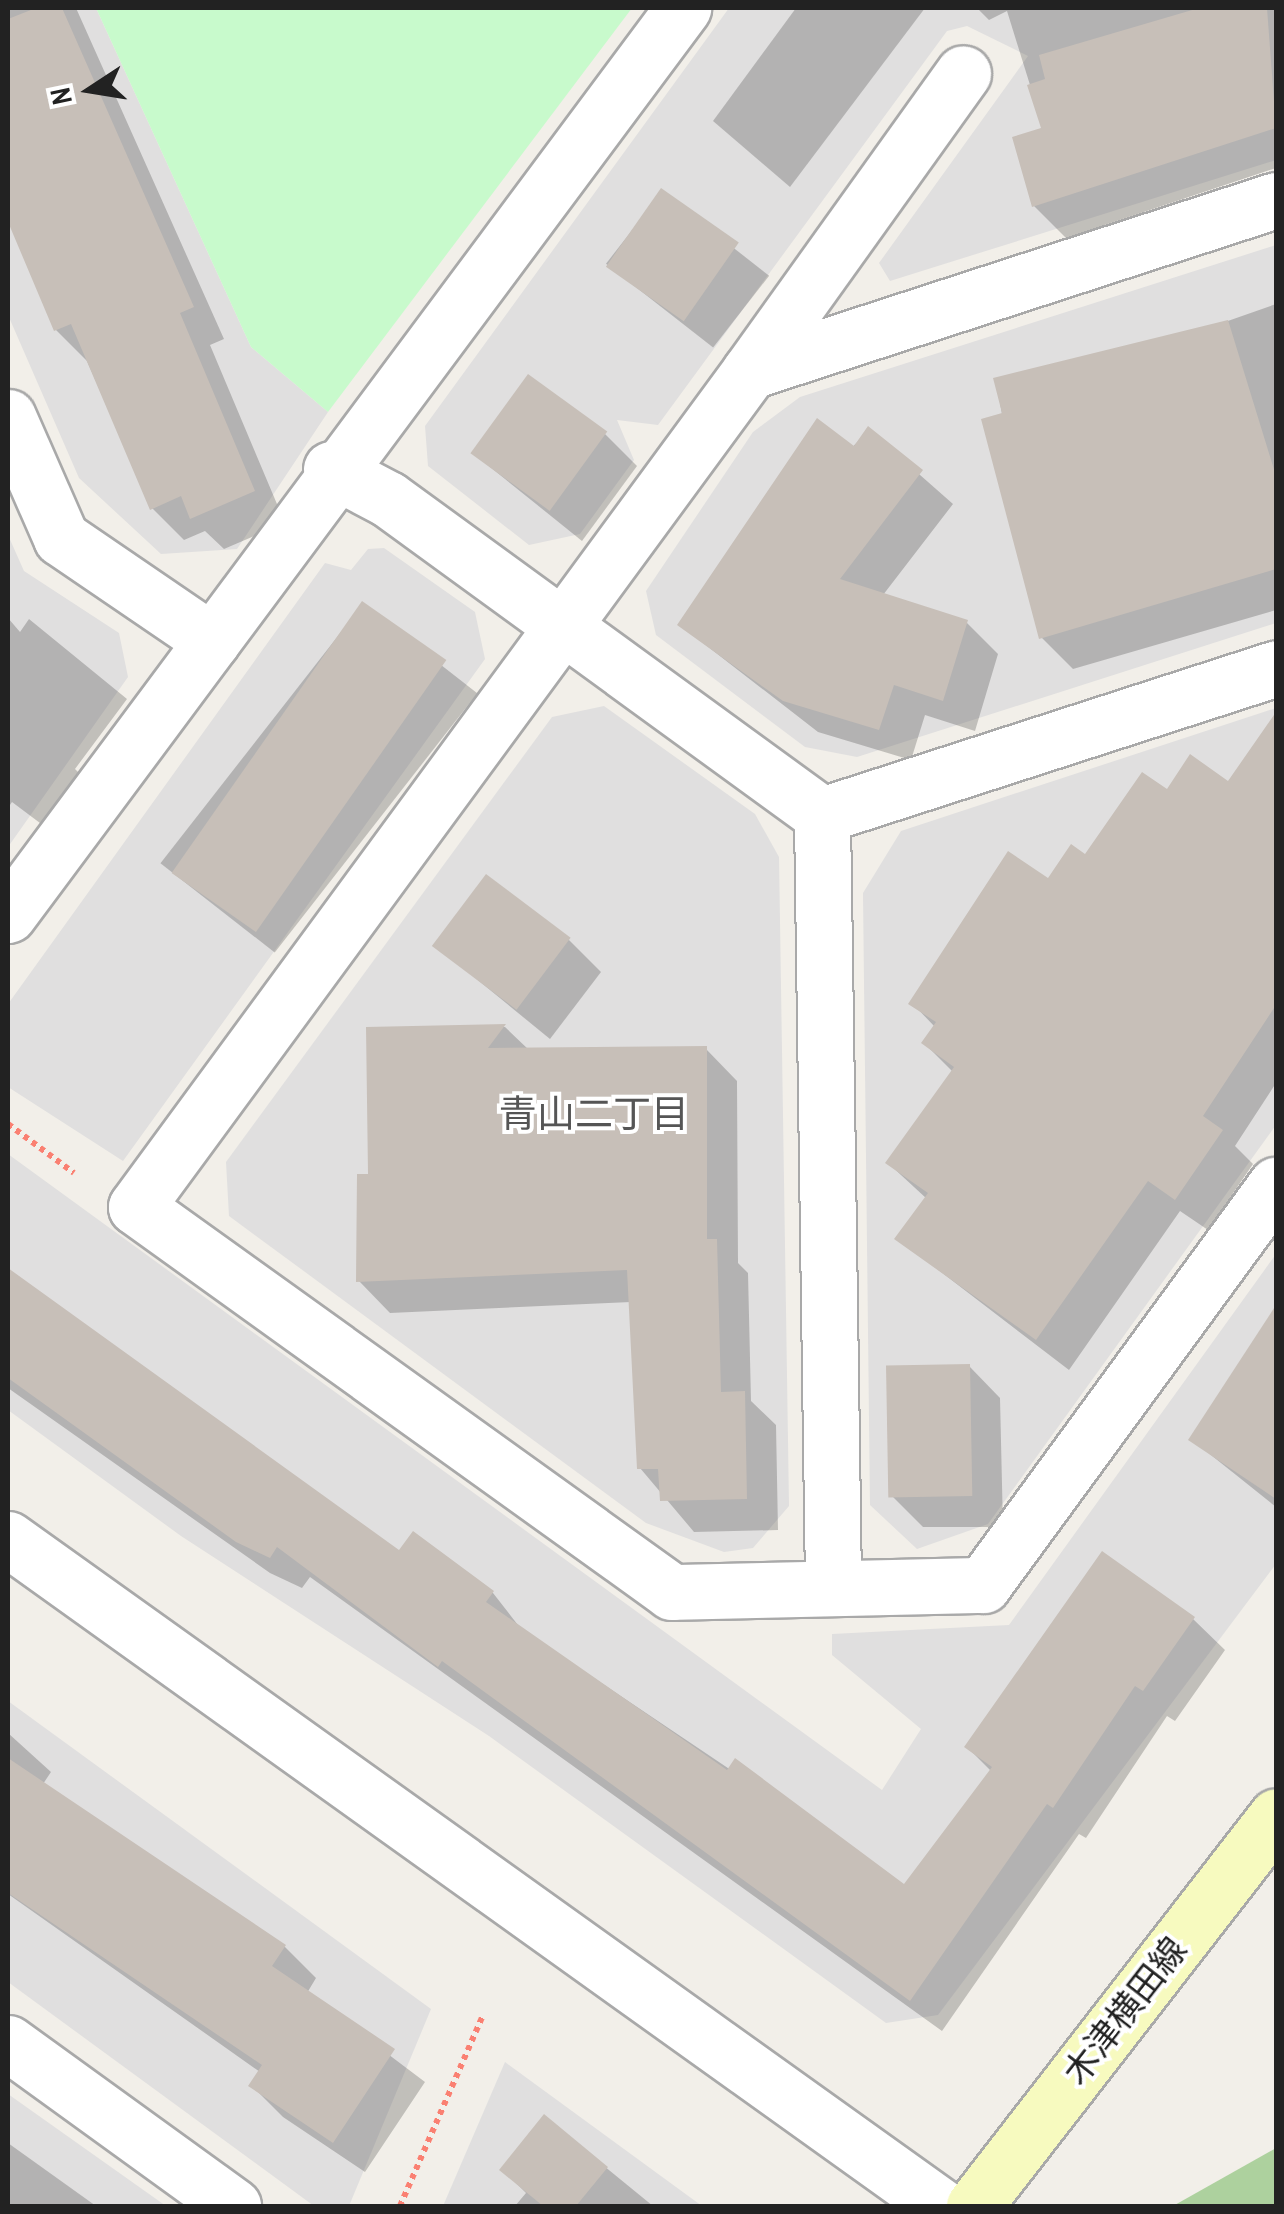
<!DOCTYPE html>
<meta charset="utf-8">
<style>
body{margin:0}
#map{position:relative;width:1284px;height:2214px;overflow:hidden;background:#f2efe9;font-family:"Archivo Narrow","Noto Sans JP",sans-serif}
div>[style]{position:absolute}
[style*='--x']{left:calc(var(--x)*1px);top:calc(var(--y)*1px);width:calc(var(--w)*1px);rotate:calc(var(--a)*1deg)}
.residential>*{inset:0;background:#e0dfdf}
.forest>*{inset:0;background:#add19e}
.park>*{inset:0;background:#c8facc}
.shadow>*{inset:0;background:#0003;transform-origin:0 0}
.building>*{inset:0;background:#c7bfb8;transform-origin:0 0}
.path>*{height:6px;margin-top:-3px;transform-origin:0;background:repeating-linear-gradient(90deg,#fa8072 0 5px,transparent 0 10px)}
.roads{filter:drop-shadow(2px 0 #a9a9a9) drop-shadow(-2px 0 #a9a9a9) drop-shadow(0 2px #a9a9a9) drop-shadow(0 -2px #a9a9a9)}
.minor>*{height:55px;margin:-27.5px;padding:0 27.5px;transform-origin:27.5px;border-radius:27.5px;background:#fff}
.tertiary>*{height:55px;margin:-27.5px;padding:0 27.5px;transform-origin:27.5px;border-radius:27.5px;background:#fff}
.secondary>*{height:55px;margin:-27.5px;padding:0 27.5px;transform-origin:27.5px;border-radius:27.5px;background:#f7fabf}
span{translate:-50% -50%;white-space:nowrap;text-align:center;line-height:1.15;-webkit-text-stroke:8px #fff;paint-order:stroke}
.street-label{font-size:35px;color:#222}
.neighbourhood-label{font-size:38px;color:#555}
.frame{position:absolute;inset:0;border:10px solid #222;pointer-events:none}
.north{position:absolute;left:40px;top:40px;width:100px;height:100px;-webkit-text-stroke:8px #fff;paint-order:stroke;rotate:258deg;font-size:28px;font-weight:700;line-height:40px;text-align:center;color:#222}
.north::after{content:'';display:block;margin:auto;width:35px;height:45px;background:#222;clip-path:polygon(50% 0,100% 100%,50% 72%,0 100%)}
</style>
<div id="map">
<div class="residential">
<div style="clip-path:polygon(8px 8px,96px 8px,251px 347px,328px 412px,237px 549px,161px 554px,79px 478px,8px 315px)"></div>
<div style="clip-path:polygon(729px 8px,1276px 8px,1276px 160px,890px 281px,879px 263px,1028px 56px,967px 26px,947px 31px,658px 425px,617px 420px,634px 460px,580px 534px,529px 545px,428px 466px,425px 426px)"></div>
<div style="clip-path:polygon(1276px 245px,1276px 623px,857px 757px,805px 747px,656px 635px,646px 591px,753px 432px,800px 397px)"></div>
<div style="clip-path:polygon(8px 535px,24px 571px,119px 633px,128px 677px,8px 847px)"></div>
<div style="clip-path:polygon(384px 548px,475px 612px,485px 659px,123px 1161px,8px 1087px,8px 1004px,325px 563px,351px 570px,368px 549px)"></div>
<div style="clip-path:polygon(604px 706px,755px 814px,779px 857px,789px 1506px,753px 1548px,724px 1552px,646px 1523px,229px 1216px,226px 1162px,552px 717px)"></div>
<div style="clip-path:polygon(1276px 708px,1276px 1125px,988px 1524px,917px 1549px,870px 1505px,863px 893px,901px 831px)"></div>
<div style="clip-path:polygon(8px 1154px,882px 1790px,921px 1729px,832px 1655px,832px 1634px,1009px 1625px,1276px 1254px,1276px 1564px,938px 2015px,886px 2023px,489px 1736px,181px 1536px,8px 1410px)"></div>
<div style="clip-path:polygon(8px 1701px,431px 2009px,349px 2206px,314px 2206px,8px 1982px)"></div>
<div style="clip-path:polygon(505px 2062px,702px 2206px,443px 2206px)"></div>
<div style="clip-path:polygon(8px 2094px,166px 2206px,8px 2206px)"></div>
</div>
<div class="forest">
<div style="clip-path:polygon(1276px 2148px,1276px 2206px,1173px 2206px)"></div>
</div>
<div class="park">
<div style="clip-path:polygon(96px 8px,632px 8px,328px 412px,251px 347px)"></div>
</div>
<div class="shadow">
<div style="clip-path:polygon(8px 8px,76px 8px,224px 339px,210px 345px,285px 523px,224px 549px,205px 531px,184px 540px,152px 508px,87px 361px,56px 330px,49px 257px,8px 163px)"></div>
<div style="clip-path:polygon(796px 8px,925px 8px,790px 187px,713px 121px)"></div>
<div style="clip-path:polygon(977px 8px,1276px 8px,1276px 168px,1066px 238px,1034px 206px,1044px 130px,1007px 11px,989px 20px)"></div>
<div style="left:662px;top:192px;width:136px;height:91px;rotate:38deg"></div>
<div style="clip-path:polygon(1276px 304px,1276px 610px,1073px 669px,1041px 637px,996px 380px,1185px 336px)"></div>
<div style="clip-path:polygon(869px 430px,953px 504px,883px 595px,966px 622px,998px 654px,975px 731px,925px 715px,911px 760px,818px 732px,680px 625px)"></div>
<div style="clip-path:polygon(605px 434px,637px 466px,582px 541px,474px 454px)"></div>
<div style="left:363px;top:604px;width:145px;height:329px;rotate:38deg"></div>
<div style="clip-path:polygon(8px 618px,20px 632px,29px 619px,127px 699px,75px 769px,92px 786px,56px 835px,12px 802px,8px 808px)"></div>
<div style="clip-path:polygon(1245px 762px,1276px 783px,1276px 1083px,1235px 1146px,1253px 1164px,1208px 1230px,1180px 1211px,1069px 1370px,898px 1239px,927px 1199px,888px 1163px,954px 1073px,924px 1043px,935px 1027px,912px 1003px,1048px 882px,1168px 793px,1229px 785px)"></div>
<div style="clip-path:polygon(569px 940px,601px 972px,550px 1039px,436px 946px)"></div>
<div style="clip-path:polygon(505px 1027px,529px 1050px,706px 1049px,737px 1081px,738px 1263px,748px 1273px,751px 1401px,776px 1425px,778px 1530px,694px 1532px,640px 1468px,631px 1302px,390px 1313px,359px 1281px,371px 1176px,369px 1029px)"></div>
<div style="clip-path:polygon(8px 1272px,400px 1553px,493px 1593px,521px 1629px,905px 1887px,992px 1772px,967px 1747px,1193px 1619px,1225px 1650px,1175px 1721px,1167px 1716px,1086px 1838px,1079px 1834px,942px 2031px,310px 1577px,302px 1588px,270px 1573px,8px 1388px)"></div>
<div style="clip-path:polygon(1276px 1339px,1276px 1507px,1191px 1439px)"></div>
<div style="clip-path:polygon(969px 1366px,1000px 1398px,1003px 1527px,923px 1527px,891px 1495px)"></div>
<div style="clip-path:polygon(8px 1733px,51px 1772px,43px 1784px,285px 1947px,316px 1978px,307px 1993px,425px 2082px,365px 2172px,283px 2117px,251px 2085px,260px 2072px,8px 1894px)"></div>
<div style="clip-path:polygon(544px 2117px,653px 2206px,515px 2206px,526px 2193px,502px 2169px)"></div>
<div style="clip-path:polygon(8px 2143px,96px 2206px,8px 2206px)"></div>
</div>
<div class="building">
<div style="clip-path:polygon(36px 8px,62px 8px,194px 307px,180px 313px,255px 491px,190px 519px,181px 496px,150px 510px,71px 324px,54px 331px,8px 222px,8px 19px)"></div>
<div style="clip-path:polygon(1199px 8px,1267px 8px,1276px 128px,1032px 207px,1012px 137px,1041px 128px,1027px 85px,1045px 79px,1039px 55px)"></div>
<div style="left:661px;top:188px;width:95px;height:96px;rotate:35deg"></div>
<div style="clip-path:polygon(1228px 320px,1276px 476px,1276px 569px,1039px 639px,981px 419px,1002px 413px,993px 378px)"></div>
<div style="left:528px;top:374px;width:98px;height:98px;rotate:36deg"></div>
<div style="clip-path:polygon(817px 418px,854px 446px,868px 426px,923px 470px,840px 579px,968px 620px,943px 701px,894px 685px,879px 730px,783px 701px,677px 625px)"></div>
<div style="left:362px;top:601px;width:103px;height:332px;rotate:35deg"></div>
<div style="clip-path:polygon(1276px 712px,1276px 1005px,1203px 1116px,1223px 1130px,1175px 1200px,1148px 1181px,1036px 1340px,894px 1239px,928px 1193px,885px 1163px,954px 1067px,921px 1043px,936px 1022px,908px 1004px,1008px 851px,1048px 878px,1071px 844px,1085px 854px,1142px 772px,1167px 789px,1190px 754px,1228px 781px)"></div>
<div style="left:486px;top:874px;width:106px;height:90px;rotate:37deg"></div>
<div style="clip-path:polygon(506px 1024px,488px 1048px,707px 1046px,707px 1239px,717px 1239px,721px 1392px,745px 1391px,747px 1499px,660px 1501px,658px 1469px,637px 1469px,627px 1270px,356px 1282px,357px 1174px,368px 1174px,366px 1027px)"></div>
<div style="clip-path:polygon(8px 1268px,399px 1550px,413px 1531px,494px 1591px,486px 1602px,727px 1770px,735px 1758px,904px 1884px,992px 1767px,964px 1747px,1102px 1551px,1195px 1617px,1143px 1691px,1135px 1686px,1053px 1808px,1047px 1804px,910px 2001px,442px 1661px,438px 1667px,277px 1547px,270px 1558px,236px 1542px,8px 1378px)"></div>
<div style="clip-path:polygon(1276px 1305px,1276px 1499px,1188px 1440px)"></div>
<div style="left:970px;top:1364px;width:132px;height:84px;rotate:89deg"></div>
<div style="clip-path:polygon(8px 1758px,286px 1945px,272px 1966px,395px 2049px,333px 2143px,248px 2086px,262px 2065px,8px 1893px)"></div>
<div style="clip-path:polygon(544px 2114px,608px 2167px,576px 2206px,543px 2206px,499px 2170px)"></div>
</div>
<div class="path">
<div style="--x:8;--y:1124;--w:82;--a:36.6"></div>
<div style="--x:400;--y:2206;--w:206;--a:-66.5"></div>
</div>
<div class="roads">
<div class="minor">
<div style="--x:1276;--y:200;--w:553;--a:161.99"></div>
<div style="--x:750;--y:371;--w:1037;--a:126.3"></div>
<div style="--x:136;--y:1207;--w:660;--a:35.69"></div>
<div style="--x:672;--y:1592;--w:311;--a:-1.3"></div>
<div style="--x:983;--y:1585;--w:496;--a:-53.8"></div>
<div style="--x:750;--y:371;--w:366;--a:-54.4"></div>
<div style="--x:8;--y:417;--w:132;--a:66.3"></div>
<div style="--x:61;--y:538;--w:183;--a:34.3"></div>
<div style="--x:331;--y:469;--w:64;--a:27.8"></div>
<div style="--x:388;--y:499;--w:537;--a:36.06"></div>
<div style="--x:822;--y:815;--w:477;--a:-17.9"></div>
<div style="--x:822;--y:815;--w:768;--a:89.18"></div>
<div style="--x:8;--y:915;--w:1131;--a:-53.34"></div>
<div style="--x:8;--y:2043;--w:278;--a:35.9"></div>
</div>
<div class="tertiary">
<div style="--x:8;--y:1539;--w:1146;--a:35.59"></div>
</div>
<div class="secondary">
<div style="--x:974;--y:2206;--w:493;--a:-52.2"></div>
</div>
</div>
<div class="street-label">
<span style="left:1125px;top:2011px;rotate:-52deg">木津横田線</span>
</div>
<div class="neighbourhood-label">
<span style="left:594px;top:1114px">青山二丁目</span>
</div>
<div class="frame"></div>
<div class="north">N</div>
</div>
